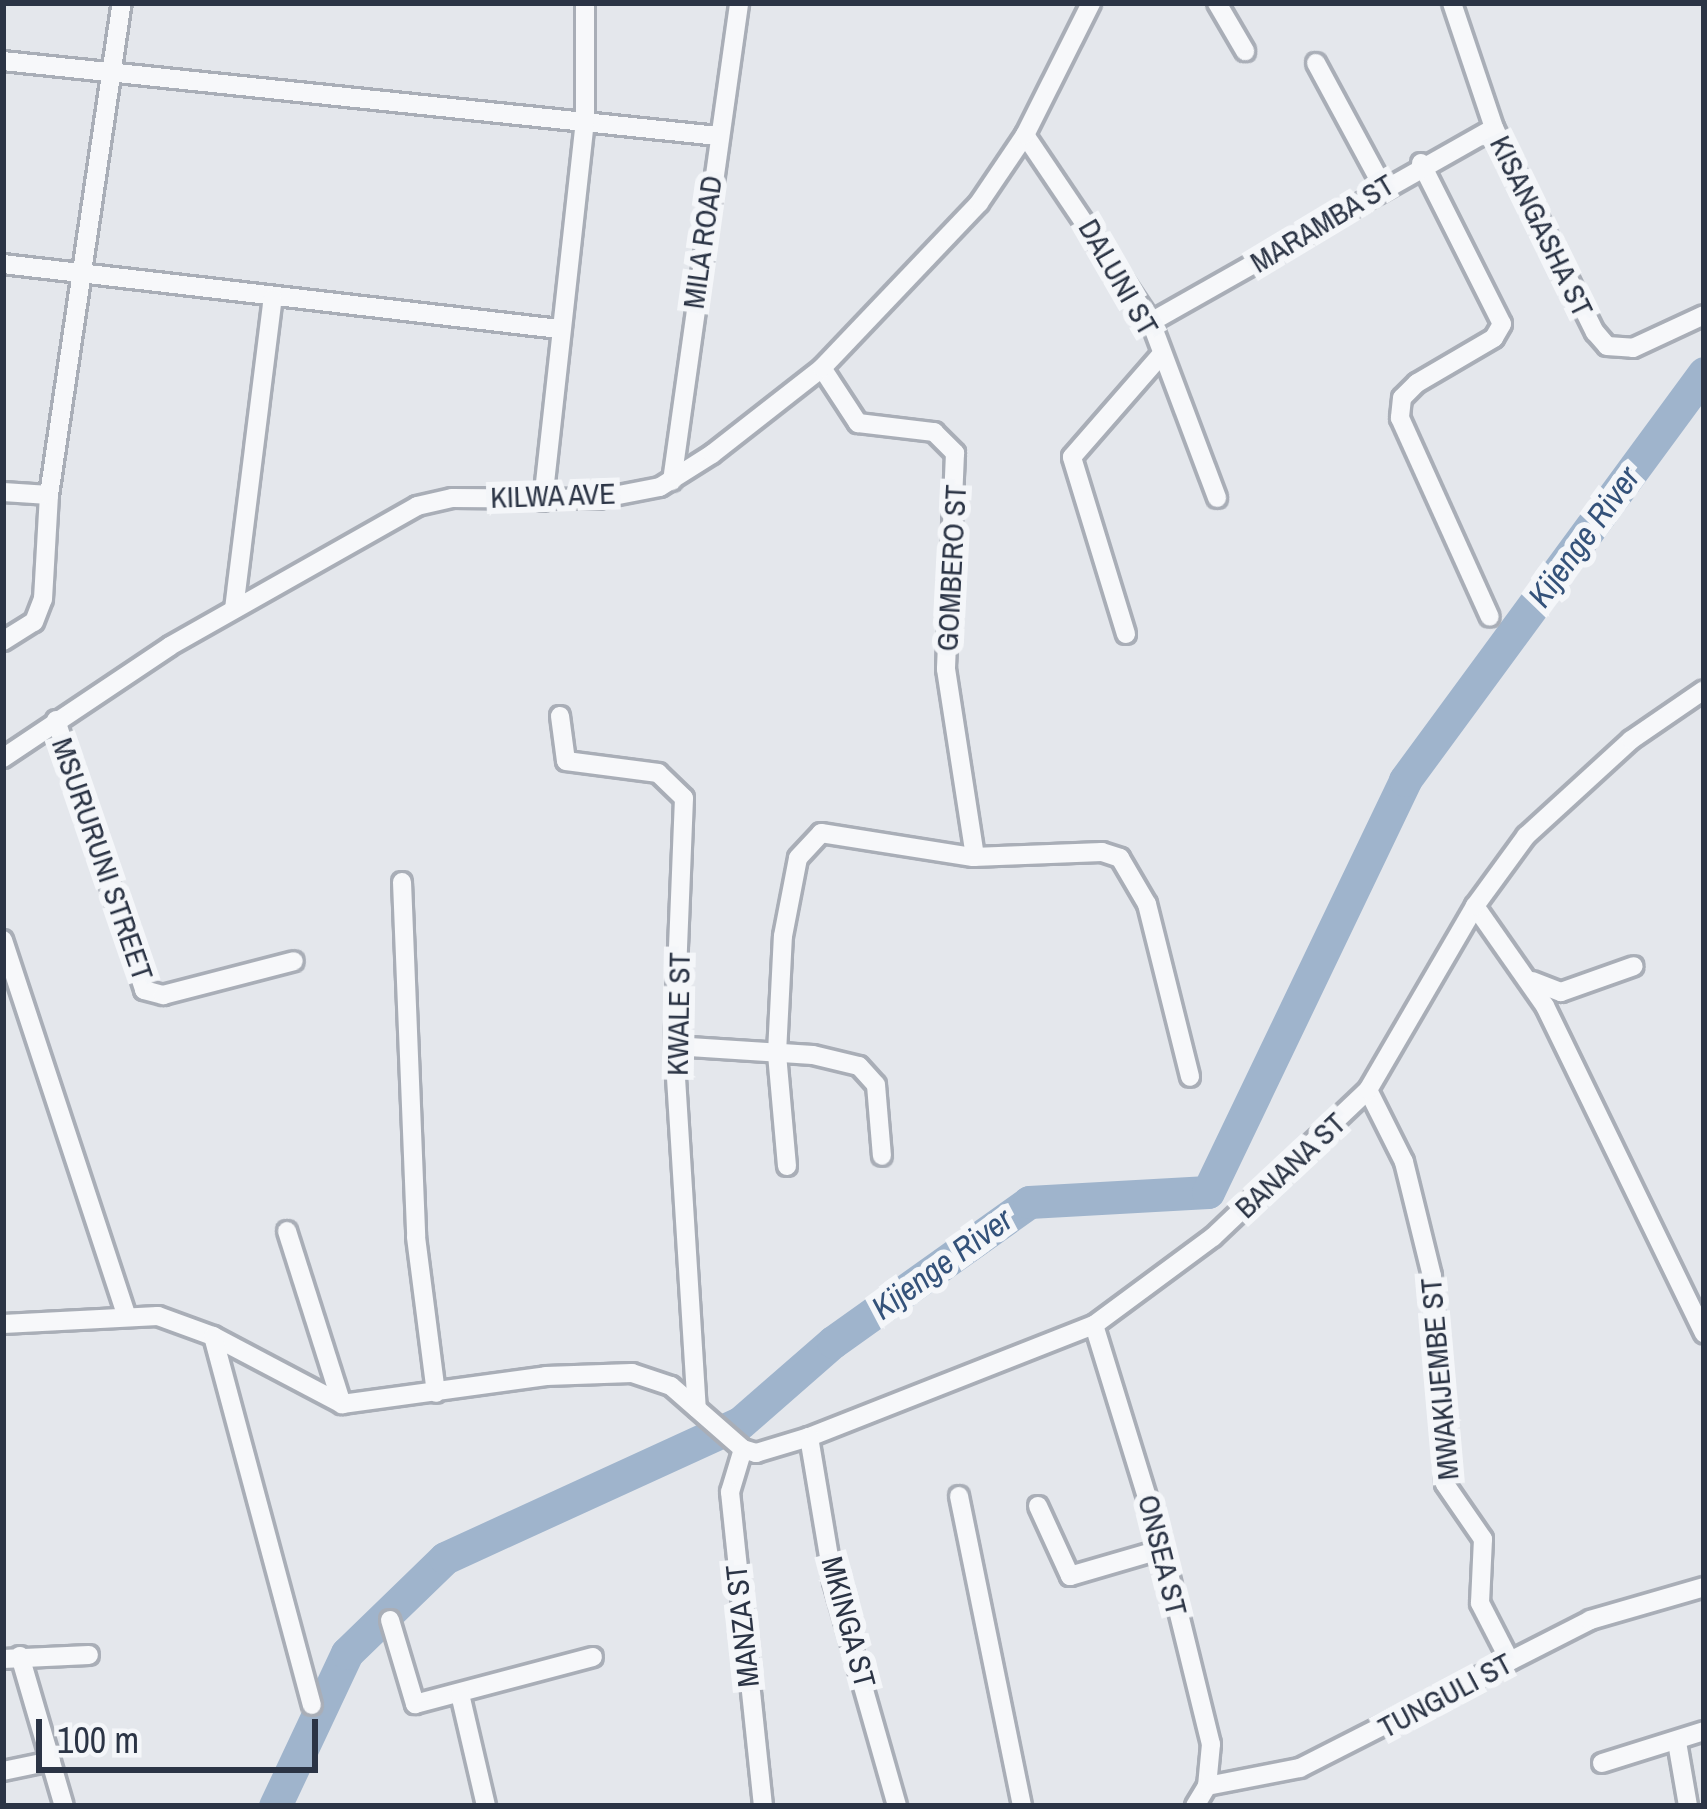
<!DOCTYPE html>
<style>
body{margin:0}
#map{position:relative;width:1707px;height:1809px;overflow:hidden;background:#e4e7ec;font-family:"Archivo Narrow",sans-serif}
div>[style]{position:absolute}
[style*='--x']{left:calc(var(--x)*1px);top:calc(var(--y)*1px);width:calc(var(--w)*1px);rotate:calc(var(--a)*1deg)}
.river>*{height:33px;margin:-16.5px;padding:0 16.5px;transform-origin:16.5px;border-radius:16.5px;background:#9fb4cc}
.roads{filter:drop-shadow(3px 0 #a9aeb7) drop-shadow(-3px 0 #a9aeb7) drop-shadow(0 3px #a9aeb7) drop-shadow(0 -3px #a9aeb7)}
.street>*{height:18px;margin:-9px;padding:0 9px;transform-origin:9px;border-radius:9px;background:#f7f8fa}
span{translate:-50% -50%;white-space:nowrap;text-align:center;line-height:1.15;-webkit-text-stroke:12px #f4f6f9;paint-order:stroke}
.street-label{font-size:30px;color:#2b3445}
.water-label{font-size:33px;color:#34527a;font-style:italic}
.frame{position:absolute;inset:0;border:6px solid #2b3445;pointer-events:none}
.scale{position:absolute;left:36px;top:1719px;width:282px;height:54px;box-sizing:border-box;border:6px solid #2b3445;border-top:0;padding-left:15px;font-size:36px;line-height:42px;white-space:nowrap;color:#2b3445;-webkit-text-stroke:9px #f4f6f9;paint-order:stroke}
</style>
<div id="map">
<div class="river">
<div style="--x:275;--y:1806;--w:169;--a:-64.8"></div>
<div style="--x:347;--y:1653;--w:136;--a:-44.1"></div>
<div style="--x:445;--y:1558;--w:324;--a:-24.6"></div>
<div style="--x:740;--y:1423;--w:123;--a:-41.1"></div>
<div style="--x:833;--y:1342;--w:241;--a:-35.5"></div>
<div style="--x:1029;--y:1202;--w:179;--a:-3.2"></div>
<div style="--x:1208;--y:1192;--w:457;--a:-64.4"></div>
<div style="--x:1405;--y:780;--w:505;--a:-53.7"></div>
</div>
<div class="roads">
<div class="street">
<div style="--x:1217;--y:3;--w:56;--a:59.7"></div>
<div style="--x:1452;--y:3;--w:132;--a:71.4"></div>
<div style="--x:1494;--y:128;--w:228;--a:63.7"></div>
<div style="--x:1595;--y:332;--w:18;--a:49"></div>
<div style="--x:1607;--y:346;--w:26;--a:4"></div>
<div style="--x:1633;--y:348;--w:78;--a:-24.9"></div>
<div style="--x:3;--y:61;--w:719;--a:5.99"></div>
<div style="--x:1316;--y:63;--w:139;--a:61.6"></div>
<div style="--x:1025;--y:135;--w:225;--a:56"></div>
<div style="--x:1151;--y:322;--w:188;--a:69.4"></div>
<div style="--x:1421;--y:163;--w:180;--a:63.3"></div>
<div style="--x:1502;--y:324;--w:16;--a:120"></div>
<div style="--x:1494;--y:338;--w:89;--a:149.7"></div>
<div style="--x:1417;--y:383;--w:21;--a:135"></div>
<div style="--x:1402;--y:398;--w:20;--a:96"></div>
<div style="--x:1400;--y:418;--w:218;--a:65.7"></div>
<div style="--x:3;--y:264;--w:560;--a:6.67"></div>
<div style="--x:1151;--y:322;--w:394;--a:-29.5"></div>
<div style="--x:822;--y:368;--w:66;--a:56.8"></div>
<div style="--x:858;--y:423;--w:77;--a:6.8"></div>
<div style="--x:934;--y:432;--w:30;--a:45"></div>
<div style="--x:955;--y:453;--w:216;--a:92.4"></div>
<div style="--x:946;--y:669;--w:190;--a:81.2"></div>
<div style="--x:672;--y:481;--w:483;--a:-82"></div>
<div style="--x:3;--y:492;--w:46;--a:3.7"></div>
<div style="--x:543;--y:501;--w:380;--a:-83.7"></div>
<div style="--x:585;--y:123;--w:120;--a:-90"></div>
<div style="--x:234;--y:609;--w:313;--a:-82.9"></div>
<div style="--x:1126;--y:634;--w:185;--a:-107"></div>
<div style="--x:1072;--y:457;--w:135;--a:-48.9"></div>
<div style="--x:3;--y:641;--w:36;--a:-32"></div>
<div style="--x:34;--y:622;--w:25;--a:-69"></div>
<div style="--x:43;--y:599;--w:104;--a:-86.7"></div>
<div style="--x:49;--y:495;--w:497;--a:-81.6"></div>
<div style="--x:560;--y:716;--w:45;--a:82.4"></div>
<div style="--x:566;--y:761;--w:93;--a:7.4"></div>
<div style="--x:658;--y:773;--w:36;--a:44"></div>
<div style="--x:684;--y:798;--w:248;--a:92.3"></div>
<div style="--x:674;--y:1046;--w:363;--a:86.4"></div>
<div style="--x:56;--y:720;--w:284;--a:71.9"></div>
<div style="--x:144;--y:990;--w:20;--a:15"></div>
<div style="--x:163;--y:995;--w:135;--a:-14.5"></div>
<div style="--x:3;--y:758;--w:201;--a:-33.8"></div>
<div style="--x:170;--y:646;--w:284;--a:-29.5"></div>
<div style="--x:417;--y:506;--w:36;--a:-13"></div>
<div style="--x:452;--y:498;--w:146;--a:0.4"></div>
<div style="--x:598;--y:499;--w:63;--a:-11"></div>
<div style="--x:660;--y:487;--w:62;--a:-32.4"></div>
<div style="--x:712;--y:454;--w:140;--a:-38"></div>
<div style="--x:822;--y:368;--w:228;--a:-46.4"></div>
<div style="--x:979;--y:203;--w:82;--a:-55.9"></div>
<div style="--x:1025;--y:135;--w:148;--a:-63.4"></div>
<div style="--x:402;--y:882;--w:355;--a:87.7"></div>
<div style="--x:416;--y:1237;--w:157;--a:82.7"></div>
<div style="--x:1475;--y:906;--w:122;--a:55"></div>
<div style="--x:1545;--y:1006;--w:364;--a:64.1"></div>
<div style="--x:3;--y:940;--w:391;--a:71.8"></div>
<div style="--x:1532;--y:981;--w:31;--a:21"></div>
<div style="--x:1561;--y:992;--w:77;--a:-19.6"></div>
<div style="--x:674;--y:1046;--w:139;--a:3.7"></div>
<div style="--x:813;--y:1055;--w:47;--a:13.4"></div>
<div style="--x:859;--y:1066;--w:25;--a:48"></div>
<div style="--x:876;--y:1085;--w:71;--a:85.2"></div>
<div style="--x:1368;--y:1090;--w:80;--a:63.4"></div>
<div style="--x:1404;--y:1162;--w:117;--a:76.2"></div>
<div style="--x:1432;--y:1276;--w:208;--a:86.4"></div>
<div style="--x:1445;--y:1484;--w:67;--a:55.4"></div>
<div style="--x:1483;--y:1539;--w:64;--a:92.7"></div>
<div style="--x:1480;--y:1603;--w:65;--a:62.7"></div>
<div style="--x:787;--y:1166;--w:113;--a:-95.1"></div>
<div style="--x:777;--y:1053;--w:117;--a:-87.1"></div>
<div style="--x:783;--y:936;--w:79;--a:-79.1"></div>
<div style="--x:798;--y:858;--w:34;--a:-47"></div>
<div style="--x:821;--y:833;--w:154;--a:9"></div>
<div style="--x:973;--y:857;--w:129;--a:-2.2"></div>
<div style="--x:1102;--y:852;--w:19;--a:18"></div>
<div style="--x:1120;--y:858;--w:53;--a:59.6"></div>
<div style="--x:1147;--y:904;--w:178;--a:76"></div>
<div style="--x:287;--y:1231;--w:182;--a:72.4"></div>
<div style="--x:3;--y:1324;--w:155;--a:-3"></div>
<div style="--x:158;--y:1316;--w:59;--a:20"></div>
<div style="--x:213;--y:1336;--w:146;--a:27.8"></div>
<div style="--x:342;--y:1404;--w:206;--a:-7.8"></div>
<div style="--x:546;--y:1376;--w:86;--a:-2"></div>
<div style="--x:632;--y:1373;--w:41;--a:18.4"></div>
<div style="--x:671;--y:1386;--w:96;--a:41.2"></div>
<div style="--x:743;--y:1449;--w:14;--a:17"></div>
<div style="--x:756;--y:1453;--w:55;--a:-16.8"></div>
<div style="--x:809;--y:1437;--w:306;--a:-21.5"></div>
<div style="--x:1094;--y:1325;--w:148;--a:-36.5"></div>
<div style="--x:1213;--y:1237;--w:214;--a:-43.5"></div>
<div style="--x:1368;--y:1090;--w:213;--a:-59.8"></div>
<div style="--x:1475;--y:906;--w:87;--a:-53.9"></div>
<div style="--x:1526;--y:836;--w:142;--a:-42.4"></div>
<div style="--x:1631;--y:740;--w:88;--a:-34.4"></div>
<div style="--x:1094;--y:1325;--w:234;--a:72.9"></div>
<div style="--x:1163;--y:1549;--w:201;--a:76.2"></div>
<div style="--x:1211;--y:1744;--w:42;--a:95.4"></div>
<div style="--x:213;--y:1336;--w:382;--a:75"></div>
<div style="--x:809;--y:1437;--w:146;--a:80.5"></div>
<div style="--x:833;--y:1581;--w:234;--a:74.1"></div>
<div style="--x:743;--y:1449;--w:45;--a:106.8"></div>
<div style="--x:730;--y:1492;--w:316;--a:84"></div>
<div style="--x:959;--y:1496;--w:316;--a:78.5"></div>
<div style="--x:1038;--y:1506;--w:77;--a:65.4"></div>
<div style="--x:1070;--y:1576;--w:97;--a:-16.2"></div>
<div style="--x:390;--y:1620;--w:88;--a:73.4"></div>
<div style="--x:415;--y:1704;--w:184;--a:-14.8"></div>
<div style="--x:20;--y:1656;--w:156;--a:73.7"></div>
<div style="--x:3;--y:1659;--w:86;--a:-2.7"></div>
<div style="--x:460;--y:1694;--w:115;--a:76.9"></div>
<div style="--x:1677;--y:1742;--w:65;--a:80.2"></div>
<div style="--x:1602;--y:1763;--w:107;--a:-17.4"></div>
<div style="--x:3;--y:1771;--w:49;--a:-11.8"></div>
<div style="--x:1195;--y:1806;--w:23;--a:-59"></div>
<div style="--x:1207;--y:1786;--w:95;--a:-11"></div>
<div style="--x:1300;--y:1768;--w:326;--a:-27"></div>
<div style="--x:1590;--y:1620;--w:119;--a:-16.1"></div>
</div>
</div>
<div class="street-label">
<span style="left:1322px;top:223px;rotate:-31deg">MARAMBA ST</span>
<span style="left:1542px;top:226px;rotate:64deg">KISANGASHA ST</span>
<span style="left:702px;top:242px;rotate:-82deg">MILA ROAD</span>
<span style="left:1119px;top:277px;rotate:60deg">DALUNI ST</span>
<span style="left:553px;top:495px;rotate:-2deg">KILWA AVE</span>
<span style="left:951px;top:568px;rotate:-87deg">GOMBERO ST</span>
<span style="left:103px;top:859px;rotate:71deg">MSURURUNI STREET</span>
<span style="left:678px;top:1014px;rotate:-89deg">KWALE ST</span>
<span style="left:1290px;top:1165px;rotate:-43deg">BANANA ST</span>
<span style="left:1439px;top:1379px;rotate:-95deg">MWAKIJEMBE ST</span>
<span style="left:1163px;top:1555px;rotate:76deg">ONSEA ST</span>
<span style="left:849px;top:1622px;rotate:75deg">MKINGA ST</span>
<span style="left:742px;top:1626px;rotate:-96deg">MANZA ST</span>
<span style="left:1445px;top:1695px;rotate:-28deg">TUNGULI ST</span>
</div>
<div class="water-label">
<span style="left:1584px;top:537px;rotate:-54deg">Kijenge River</span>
<span style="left:942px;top:1264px;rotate:-36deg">Kijenge River</span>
</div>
<div class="frame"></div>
<div class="scale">100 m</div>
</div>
